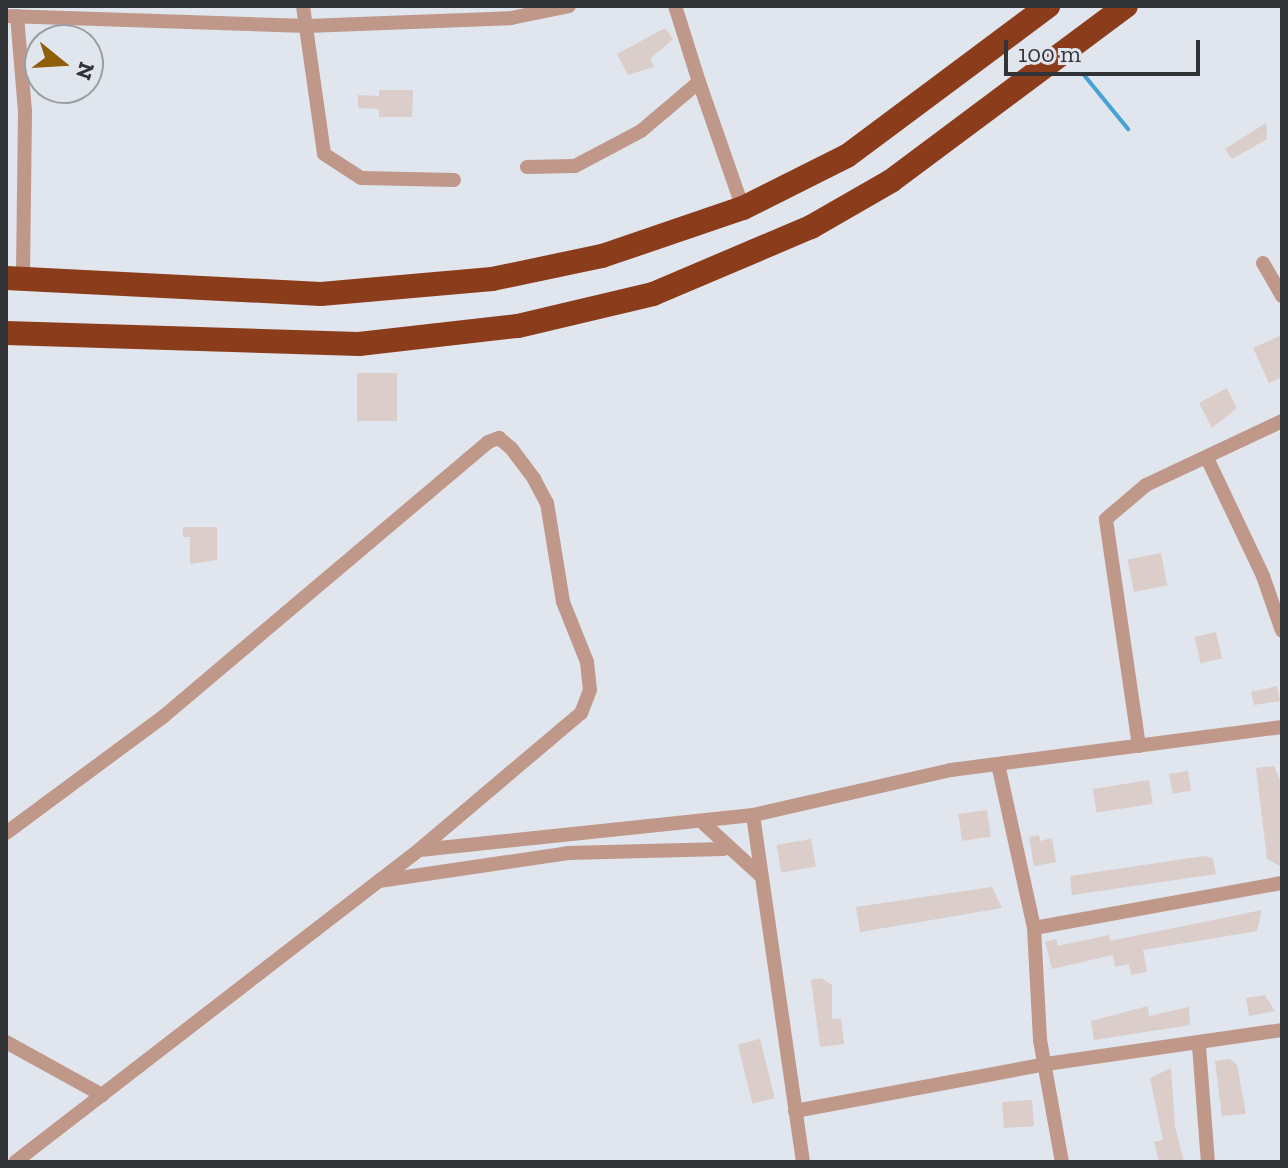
<!DOCTYPE html>
<style>
body{margin:0}
#map{position:relative;width:1288px;height:1168px;overflow:hidden;background:#e0e5ee;font-family:"Zilla Slab",serif}
div>[style]{position:absolute}
[style*='--x']{left:calc(var(--x)*1px);top:calc(var(--y)*1px);width:calc(var(--w)*1px);rotate:calc(var(--a)*1deg)}
.stream>*{height:4px;margin:-2px;padding:0 2px;transform-origin:2px;border-radius:2px;background:#44a2d6}
.building>*{inset:0;background:#dacdca;transform-origin:0 0}
.street>*{height:14px;margin:-7px;padding:0 7px;transform-origin:7px;border-radius:7px;background:#bf9889}
.highway>*{height:24px;margin:-12px;padding:0 12px;transform-origin:12px;border-radius:12px;background:#8b3c1b}
span{translate:-50% -50%;white-space:nowrap;text-align:center;line-height:1.15;-webkit-text-stroke:7px #e0e5ee;paint-order:stroke}
.frame{position:absolute;inset:0;border:8px solid #313337;pointer-events:none}
.north{position:absolute;left:24px;top:24px;width:80px;height:80px;box-sizing:border-box;background:#e0e5ee;border:2px solid #9a9ea5;border-radius:50%;rotate:108deg;font-size:22px;font-weight:700;line-height:32px;text-align:center;color:#313337}
.north::after{content:'';display:block;margin:auto;width:28px;height:36px;background:#8e5e09;clip-path:polygon(50% 0,100% 100%,50% 72%,0 100%)}
.scale{position:absolute;left:1004px;top:40px;width:196px;height:36px;box-sizing:border-box;border:4px solid #313337;border-top:0;padding-left:10px;font-size:24px;line-height:28px;white-space:nowrap;color:#313337;-webkit-text-stroke:6px #e0e5ee;paint-order:stroke}
</style>
<div id="map">
<div class="stream">
<div style="--x:1084;--y:75;--w:70;--a:50.8"></div>
</div>
<div class="building">
<div style="clip-path:polygon(665px 28px,673px 39px,650px 59px,654px 67px,628px 75px,617px 54px)"></div>
<div style="clip-path:polygon(379px 90px,413px 90px,412px 117px,379px 117px,379px 109px,358px 108px,358px 95px,379px 96px)"></div>
<div style="clip-path:polygon(1266px 123px,1267px 139px,1232px 159px,1225px 149px)"></div>
<div style="clip-path:polygon(1282px 335px,1282px 377px,1269px 383px,1253px 348px)"></div>
<div style="left:357px;top:373px;width:40px;height:48px"></div>
<div style="clip-path:polygon(1227px 388px,1237px 408px,1212px 428px,1199px 403px)"></div>
<div style="clip-path:polygon(183px 527px,217px 527px,217px 560px,190px 564px,190px 537px,183px 537px)"></div>
<div style="left:1161px;top:553px;width:33px;height:34px;rotate:79deg"></div>
<div style="left:1216px;top:632px;width:27px;height:22px;rotate:77deg"></div>
<div style="clip-path:polygon(1277px 686px,1280px 701px,1254px 705px,1251px 692px)"></div>
<div style="clip-path:polygon(1274px 766px,1280px 780px,1282px 867px,1267px 859px,1256px 768px)"></div>
<div style="left:1188px;top:771px;width:20px;height:19px;rotate:81deg"></div>
<div style="left:1149px;top:780px;width:24px;height:57px;rotate:81deg"></div>
<div style="left:987px;top:810px;width:27px;height:29px;rotate:82deg"></div>
<div style="clip-path:polygon(1039px 835px,1040px 841px,1052px 838px,1056px 862px,1034px 866px,1029px 837px)"></div>
<div style="left:811px;top:839px;width:28px;height:35px;rotate:80deg"></div>
<div style="clip-path:polygon(1204px 856px,1213px 858px,1216px 874px,1072px 895px,1070px 876px)"></div>
<div style="clip-path:polygon(992px 887px,1002px 908px,860px 932px,856px 907px)"></div>
<div style="clip-path:polygon(1262px 910px,1257px 931px,1143px 950px,1147px 972px,1131px 975px,1129px 964px,1115px 967px,1113px 955px,1052px 969px,1045px 942px,1056px 939px,1058px 946px,1109px 935px,1110px 941px)"></div>
<div style="clip-path:polygon(821px 978px,832px 985px,832px 1019px,841px 1018px,844px 1044px,820px 1047px,811px 980px)"></div>
<div style="clip-path:polygon(1265px 995px,1275px 1011px,1249px 1016px,1246px 998px)"></div>
<div style="clip-path:polygon(1148px 1006px,1149px 1016px,1189px 1007px,1190px 1025px,1094px 1040px,1091px 1021px)"></div>
<div style="left:760px;top:1039px;width:61px;height:23px;rotate:76deg"></div>
<div style="clip-path:polygon(1230px 1059px,1237px 1065px,1246px 1114px,1222px 1116px,1215px 1061px)"></div>
<div style="clip-path:polygon(1171px 1068px,1175px 1126px,1184px 1162px,1159px 1162px,1154px 1142px,1163px 1140px,1150px 1078px)"></div>
<div style="left:1032px;top:1100px;width:26px;height:30px;rotate:86deg"></div>
</div>
<div class="street">
<div style="--x:303;--y:6;--w:149;--a:81.9"></div>
<div style="--x:324;--y:154;--w:44;--a:33"></div>
<div style="--x:361;--y:178;--w:93;--a:1.2"></div>
<div style="--x:6;--y:16;--w:301;--a:1.9"></div>
<div style="--x:307;--y:26;--w:204;--a:-2.2"></div>
<div style="--x:511;--y:18;--w:59;--a:-11.7"></div>
<div style="--x:17;--y:16;--w:95;--a:85.2"></div>
<div style="--x:25;--y:111;--w:167;--a:90.7"></div>
<div style="--x:699;--y:82;--w:133;--a:70.8"></div>
<div style="--x:527;--y:167;--w:48;--a:-1.2"></div>
<div style="--x:575;--y:166;--w:75;--a:-27.9"></div>
<div style="--x:641;--y:131;--w:76;--a:-40.2"></div>
<div style="--x:699;--y:82;--w:80;--a:-107.5"></div>
<div style="--x:1263;--y:263;--w:38;--a:60"></div>
<div style="--x:1207;--y:458;--w:131;--a:64.6"></div>
<div style="--x:1263;--y:576;--w:58;--a:70.9"></div>
<div style="--x:1139;--y:746;--w:229;--a:-98.3"></div>
<div style="--x:1106;--y:519;--w:52;--a:-40.4"></div>
<div style="--x:1146;--y:485;--w:150;--a:-25.2"></div>
<div style="--x:998;--y:764;--w:168;--a:77.6"></div>
<div style="--x:1034;--y:928;--w:112;--a:86.9"></div>
<div style="--x:1040;--y:1040;--w:124;--a:79.8"></div>
<div style="--x:753;--y:815;--w:203;--a:-12.8"></div>
<div style="--x:951;--y:770;--w:334;--a:-7.4"></div>
<div style="--x:701;--y:821;--w:80;--a:42.5"></div>
<div style="--x:6;--y:833;--w:197;--a:-36.5"></div>
<div style="--x:164;--y:716;--w:424;--a:-40.2"></div>
<div style="--x:488;--y:442;--w:12;--a:-20"></div>
<div style="--x:499;--y:438;--w:16;--a:40"></div>
<div style="--x:511;--y:448;--w:39;--a:53"></div>
<div style="--x:534;--y:479;--w:27;--a:62"></div>
<div style="--x:547;--y:503;--w:100;--a:80.8"></div>
<div style="--x:563;--y:602;--w:65;--a:68.2"></div>
<div style="--x:587;--y:662;--w:28;--a:84"></div>
<div style="--x:590;--y:690;--w:25;--a:111"></div>
<div style="--x:581;--y:713;--w:212;--a:139.8"></div>
<div style="--x:419;--y:850;--w:510;--a:142.32"></div>
<div style="--x:420;--y:850;--w:335;--a:-6"></div>
<div style="--x:753;--y:815;--w:351;--a:81.8"></div>
<div style="--x:379;--y:881;--w:191;--a:-8.4"></div>
<div style="--x:568;--y:853;--w:156;--a:-1.5"></div>
<div style="--x:1034;--y:928;--w:252;--a:-10.3"></div>
<div style="--x:6;--y:1042;--w:110;--a:28.9"></div>
<div style="--x:1199;--y:1046;--w:116;--a:85.6"></div>
<div style="--x:795;--y:1111;--w:255;--a:-10.6"></div>
<div style="--x:1046;--y:1064;--w:238;--a:-8.2"></div>
</div>
<div class="highway">
<div style="--x:6;--y:278;--w:315;--a:2.9"></div>
<div style="--x:321;--y:294;--w:172;--a:-5"></div>
<div style="--x:492;--y:279;--w:112;--a:-11.8"></div>
<div style="--x:602;--y:256;--w:149;--a:-18.8"></div>
<div style="--x:743;--y:208;--w:116;--a:-26.6"></div>
<div style="--x:847;--y:156;--w:251;--a:-36.7"></div>
<div style="--x:6;--y:333;--w:353;--a:1.8"></div>
<div style="--x:359;--y:344;--w:160;--a:-6.5"></div>
<div style="--x:518;--y:326;--w:139;--a:-13.3"></div>
<div style="--x:653;--y:294;--w:172;--a:-23"></div>
<div style="--x:811;--y:227;--w:92;--a:-29.9"></div>
<div style="--x:891;--y:181;--w:293;--a:-36.7"></div>
</div>
<div class="frame"></div>
<div class="north">N</div>
<div class="scale">100 m</div>
</div>
